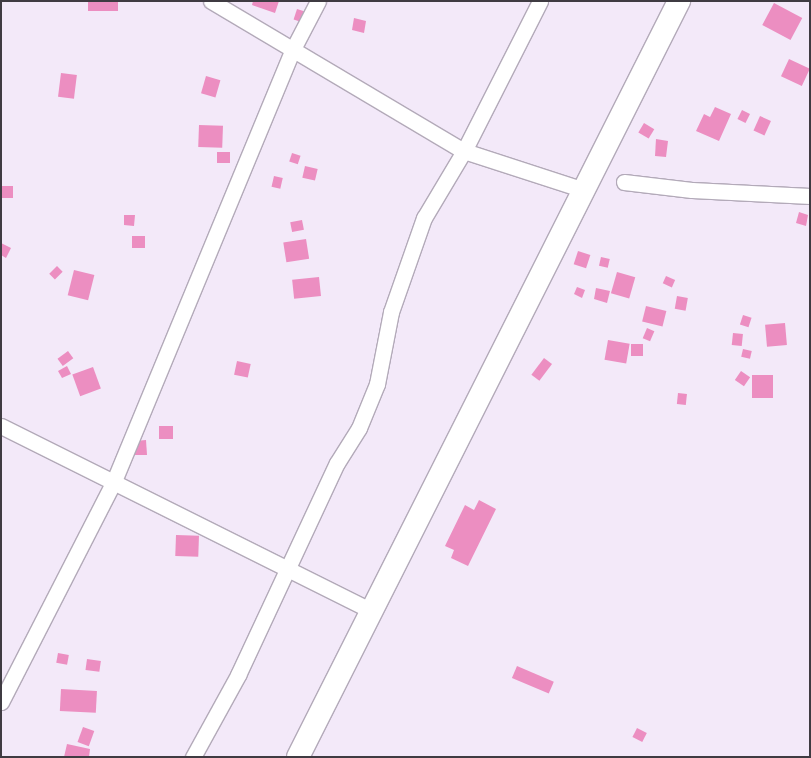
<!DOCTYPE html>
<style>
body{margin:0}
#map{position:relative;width:811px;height:758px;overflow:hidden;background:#f3e9f9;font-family:Jost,sans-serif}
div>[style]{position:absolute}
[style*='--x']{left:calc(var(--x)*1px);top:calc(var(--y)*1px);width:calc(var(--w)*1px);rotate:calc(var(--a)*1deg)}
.building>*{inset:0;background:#ec8ec1;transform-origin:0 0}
.roads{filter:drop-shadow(1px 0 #b3aab9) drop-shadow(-1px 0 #b3aab9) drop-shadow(0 1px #b3aab9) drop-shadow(0 -1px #b3aab9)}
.minor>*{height:15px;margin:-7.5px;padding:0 7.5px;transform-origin:7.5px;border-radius:7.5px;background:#fff}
.secondary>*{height:22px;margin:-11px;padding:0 11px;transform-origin:11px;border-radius:11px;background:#fff}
span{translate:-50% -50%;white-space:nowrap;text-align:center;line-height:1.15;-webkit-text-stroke:4.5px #f3e9f9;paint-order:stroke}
.frame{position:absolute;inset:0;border:2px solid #3f3b42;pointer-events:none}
</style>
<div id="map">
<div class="building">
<div style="left:88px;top:1px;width:30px;height:10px"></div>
<div style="clip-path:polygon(253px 1px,279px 1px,275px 13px,252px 5px)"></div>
<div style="left:774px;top:3px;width:32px;height:25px;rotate:28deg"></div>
<div style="left:297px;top:9px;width:9px;height:11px;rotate:18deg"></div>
<div style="clip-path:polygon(354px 18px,366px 21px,364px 33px,352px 30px)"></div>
<div style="left:789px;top:59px;width:23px;height:19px;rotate:25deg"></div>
<div style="left:61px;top:73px;width:16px;height:24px;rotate:7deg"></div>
<div style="left:206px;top:76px;width:15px;height:18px;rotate:16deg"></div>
<div style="clip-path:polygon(715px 107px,731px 114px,719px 141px,696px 131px,704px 114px,710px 117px)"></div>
<div style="left:742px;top:110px;width:9px;height:10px;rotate:27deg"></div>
<div style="left:760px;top:116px;width:12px;height:16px;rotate:24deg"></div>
<div style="left:644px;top:123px;width:12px;height:11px;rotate:31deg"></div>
<div style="left:199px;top:125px;width:24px;height:22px;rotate:2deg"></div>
<div style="clip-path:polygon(656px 139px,668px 141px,666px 157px,655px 156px)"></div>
<div style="left:217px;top:152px;width:13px;height:11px"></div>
<div style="left:292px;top:153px;width:9px;height:9px;rotate:18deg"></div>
<div style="left:305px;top:166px;width:13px;height:12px;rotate:13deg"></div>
<div style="left:274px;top:176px;width:9px;height:11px;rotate:13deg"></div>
<div style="left:1px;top:186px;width:12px;height:12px"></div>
<div style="clip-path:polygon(799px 212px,808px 215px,806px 226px,796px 223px)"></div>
<div style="clip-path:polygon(124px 215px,135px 215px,134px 226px,124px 225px)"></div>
<div style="left:302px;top:220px;width:10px;height:12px;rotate:79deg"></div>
<div style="left:132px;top:236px;width:13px;height:12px"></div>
<div style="left:306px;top:239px;width:20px;height:23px;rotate:81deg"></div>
<div style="clip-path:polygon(1px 243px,11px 248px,6px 258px,1px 255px)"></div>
<div style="left:578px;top:251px;width:13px;height:14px;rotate:18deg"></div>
<div style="left:601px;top:257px;width:9px;height:9px;rotate:13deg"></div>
<div style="left:57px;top:266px;width:8px;height:11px;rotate:45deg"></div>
<div style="left:74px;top:270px;width:21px;height:26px;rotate:14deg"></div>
<div style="left:617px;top:272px;width:19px;height:22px;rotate:16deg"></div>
<div style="left:666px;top:276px;width:10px;height:8px;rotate:24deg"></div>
<div style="left:319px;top:277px;width:19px;height:27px;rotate:84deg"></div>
<div style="clip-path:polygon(577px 287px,585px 290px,582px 298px,574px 294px)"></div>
<div style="clip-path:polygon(596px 288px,610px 291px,607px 303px,594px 299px)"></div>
<div style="left:677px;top:296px;width:11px;height:13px;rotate:10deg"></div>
<div style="left:646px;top:306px;width:21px;height:16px;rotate:14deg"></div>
<div style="left:743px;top:315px;width:9px;height:10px;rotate:18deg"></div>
<div style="left:785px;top:323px;width:22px;height:20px;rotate:85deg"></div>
<div style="left:647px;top:328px;width:8px;height:11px;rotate:23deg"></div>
<div style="left:733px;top:333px;width:10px;height:12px;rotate:6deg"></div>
<div style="left:608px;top:340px;width:22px;height:20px;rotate:10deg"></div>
<div style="left:631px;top:344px;width:12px;height:12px"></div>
<div style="left:743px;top:349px;width:9px;height:8px;rotate:13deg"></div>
<div style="left:68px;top:351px;width:9px;height:13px;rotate:54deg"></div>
<div style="left:544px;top:358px;width:10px;height:21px;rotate:37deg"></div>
<div style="left:237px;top:361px;width:14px;height:14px;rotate:12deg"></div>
<div style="clip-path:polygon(67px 366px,71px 374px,62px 378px,58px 371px)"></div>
<div style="left:93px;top:367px;width:23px;height:22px;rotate:70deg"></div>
<div style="left:741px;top:371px;width:11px;height:11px;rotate:34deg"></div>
<div style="left:752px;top:375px;width:21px;height:23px"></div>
<div style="left:678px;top:393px;width:9px;height:11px;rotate:6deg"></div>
<div style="left:159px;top:426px;width:14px;height:13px"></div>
<div style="clip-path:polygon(146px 440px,147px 455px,135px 455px,135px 441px)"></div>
<div style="clip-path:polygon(479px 500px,496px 509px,468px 566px,451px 558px,454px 550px,445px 546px,465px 505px,474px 510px)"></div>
<div style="left:176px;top:535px;width:23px;height:21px;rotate:2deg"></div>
<div style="left:58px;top:653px;width:11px;height:10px;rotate:10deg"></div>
<div style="left:87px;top:659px;width:14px;height:11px;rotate:8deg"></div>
<div style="left:517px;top:666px;width:40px;height:13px;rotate:23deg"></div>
<div style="left:61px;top:689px;width:36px;height:22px;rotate:3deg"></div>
<div style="left:83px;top:727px;width:12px;height:16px;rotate:20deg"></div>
<div style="left:637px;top:728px;width:11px;height:10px;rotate:27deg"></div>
<div style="clip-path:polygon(67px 744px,90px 749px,89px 757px,64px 757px)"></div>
</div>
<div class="roads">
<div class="minor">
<div style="--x:211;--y:1;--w:294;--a:30.7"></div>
<div style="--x:464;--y:151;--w:126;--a:18"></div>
<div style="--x:624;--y:182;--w:68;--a:6.7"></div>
<div style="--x:692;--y:190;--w:118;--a:2.9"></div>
<div style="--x:1;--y:426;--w:415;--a:26.5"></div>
<div style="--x:1;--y:702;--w:248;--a:-62.9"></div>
<div style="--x:114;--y:481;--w:465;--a:-67.5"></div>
<div style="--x:292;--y:51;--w:56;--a:-62.5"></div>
<div style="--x:193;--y:757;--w:94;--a:-61.2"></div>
<div style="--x:238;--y:675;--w:234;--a:-65"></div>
<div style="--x:337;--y:463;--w:41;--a:-57.8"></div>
<div style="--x:359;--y:428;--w:48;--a:-67.8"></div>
<div style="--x:377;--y:384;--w:73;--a:-79"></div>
<div style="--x:391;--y:312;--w:100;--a:-70.7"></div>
<div style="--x:424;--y:218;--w:78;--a:-59.2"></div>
<div style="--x:464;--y:151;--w:168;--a:-63.1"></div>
</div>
<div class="secondary">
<div style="--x:298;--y:757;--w:847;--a:-63.25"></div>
</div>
</div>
<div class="frame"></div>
</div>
